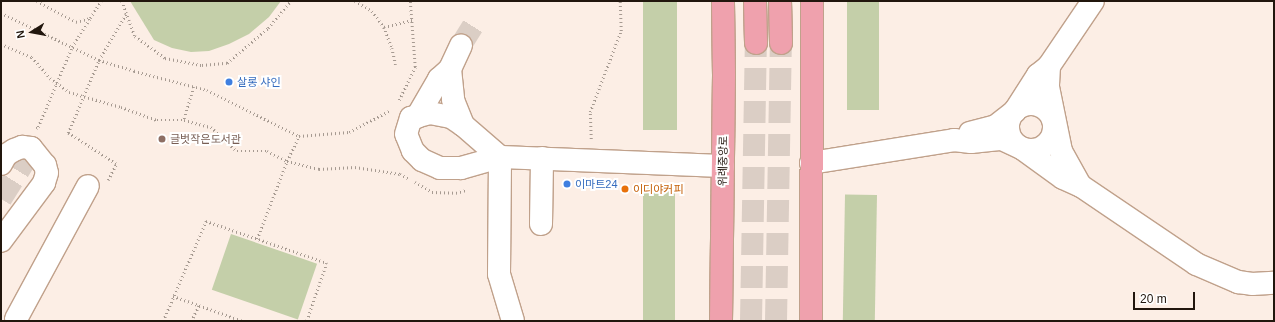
<!DOCTYPE html>
<meta charset="utf-8">
<style>
body{margin:0}
#map{position:relative;width:1275px;height:322px;overflow:hidden;background:#fceee5;font-family:Helvetica,"Noto Sans KR",sans-serif}
div>[style]{position:absolute}
[style*='--x']{left:calc(var(--x)*1px);top:calc(var(--y)*1px);width:calc(var(--w)*1px);rotate:calc(var(--a)*1deg)}
.green>*{inset:0;background:#c4cfa9;transform-origin:0 0}
.minor-tunnel>*{height:22px;margin-top:-11px;transform-origin:0;background:repeating-linear-gradient(90deg,#dbcec5 0 22px,transparent 0 33px)}
.major-tunnel>*{height:22px;margin-top:-11px;transform-origin:0;background:repeating-linear-gradient(90deg,#dbcec5 0 22px,transparent 0 33px)}
.path>*{height:2.5px;margin-top:-1.25px;transform-origin:0;background:repeating-linear-gradient(90deg,#a69a91 0 1px,transparent 0 4px)}
.roads{filter:drop-shadow(1px 0 #c0a18b) drop-shadow(-1px 0 #c0a18b) drop-shadow(0 1px #c0a18b) drop-shadow(0 -1px #c0a18b)}
.minor>*{height:22px;margin:-11px;padding:0 11px;transform-origin:11px;border-radius:11px;background:#fff}
.minor>.ring{margin:-11px;padding:0;box-sizing:content-box;background:none;border:22px solid #fff;border-radius:50%}
.major>*{height:22px;margin:-11px;padding:0 11px;transform-origin:11px;border-radius:11px;background:#efa1ad}
.dots>*{width:11px;height:11px;translate:-50% -50%;box-sizing:border-box;border:2px solid #fff;border-radius:50%}
span{translate:-50% -50%;white-space:nowrap;text-align:center;line-height:1.15;-webkit-text-stroke:4px #fff;paint-order:stroke}
.shop-label{font-size:11px;color:#366cbe}
.left{translate:0 -50%;text-align:left}
.education-label{font-size:11px;color:#785e54}
.street-label{font-size:11px;color:#21160d}
.food-label{font-size:11px;color:#c56008}
.frame{position:absolute;inset:0;border:2px solid #21160d;pointer-events:none}
.north{position:absolute;left:12px;top:12px;width:40px;height:40px;-webkit-text-stroke:3px #fff;paint-order:stroke;rotate:259deg;font-size:11px;font-weight:700;line-height:16px;text-align:center;color:#21160d}
.north::after{content:'';display:block;margin:auto;width:14px;height:18px;background:#21160d;clip-path:polygon(50% 0,100% 100%,50% 72%,0 100%)}
.scale{position:absolute;left:1133px;top:292px;width:62px;height:18px;box-sizing:border-box;border:2px solid #21160d;border-top:0;padding-left:5px;font-size:12px;line-height:14px;white-space:nowrap;color:#21160d;-webkit-text-stroke:3px #fff;paint-order:stroke}
</style>
<div id="map">
<div class="green">
<div style="clip-path:polygon(130px 1px,281px 1px,269px 17px,249px 34px,229px 44px,209px 51px,191px 52px,172px 48px,154px 40px)"></div>
<div style="left:643px;top:1px;width:34px;height:129px"></div>
<div style="left:847px;top:1px;width:32px;height:109px"></div>
<div style="left:643px;top:184px;width:32px;height:137px"></div>
<div style="left:877px;top:195px;width:126px;height:32px;rotate:91deg"></div>
<div style="left:231px;top:234px;width:91px;height:59px;rotate:19deg"></div>
</div>
<div class="minor-tunnel">
<div style="--x:461;--y:45;--w:26;--a:-58"></div>
<div style="--x:1;--y:199;--w:51;--a:-57.9"></div>
</div>
<div class="major-tunnel">
<div style="--x:751;--y:321;--w:278;--a:-89"></div>
<div style="--x:776;--y:321;--w:278;--a:-89"></div>
</div>
<div class="path">
<div style="--x:37;--y:1;--w:44;--a:28.3"></div>
<div style="--x:76;--y:22;--w:15;--a:-16"></div>
<div style="--x:90;--y:18;--w:20;--a:-57"></div>
<div style="--x:122;--y:1;--w:37;--a:70"></div>
<div style="--x:135;--y:36;--w:37;--a:36"></div>
<div style="--x:165;--y:58;--w:38;--a:11"></div>
<div style="--x:202;--y:65;--w:25;--a:-5"></div>
<div style="--x:227;--y:63;--w:54;--a:-40.5"></div>
<div style="--x:268;--y:28;--w:35;--a:-50"></div>
<div style="--x:355;--y:1;--w:20;--a:30"></div>
<div style="--x:372;--y:11;--w:20;--a:53"></div>
<div style="--x:384;--y:27;--w:22;--a:69"></div>
<div style="--x:392;--y:48;--w:17;--a:77"></div>
<div style="--x:1;--y:13;--w:109;--a:25.6"></div>
<div style="--x:99;--y:60;--w:37;--a:17"></div>
<div style="--x:134;--y:71;--w:75;--a:14.6"></div>
<div style="--x:207;--y:90;--w:103;--a:26.6"></div>
<div style="--x:299;--y:136;--w:50;--a:-4.6"></div>
<div style="--x:349;--y:132;--w:47;--a:-27.6"></div>
<div style="--x:384;--y:27;--w:29;--a:-14"></div>
<div style="--x:1;--y:44;--w:34;--a:23"></div>
<div style="--x:32;--y:57;--w:28;--a:49"></div>
<div style="--x:50;--y:78;--w:24;--a:36"></div>
<div style="--x:69;--y:92;--w:54;--a:16.1"></div>
<div style="--x:121;--y:107;--w:38;--a:20"></div>
<div style="--x:157;--y:120;--w:27;--a:0"></div>
<div style="--x:194;--y:87;--w:34;--a:107"></div>
<div style="--x:184;--y:120;--w:28;--a:15"></div>
<div style="--x:211;--y:127;--w:35;--a:43"></div>
<div style="--x:237;--y:151;--w:30;--a:0"></div>
<div style="--x:267;--y:151;--w:22;--a:27"></div>
<div style="--x:287;--y:161;--w:33;--a:14"></div>
<div style="--x:319;--y:169;--w:36;--a:-3"></div>
<div style="--x:355;--y:167;--w:46;--a:8.8"></div>
<div style="--x:400;--y:174;--w:9;--a:27"></div>
<div style="--x:399;--y:100;--w:37;--a:-64"></div>
<div style="--x:415;--y:67;--w:66;--a:-94.3"></div>
<div style="--x:36;--y:128;--w:2;--a:-27"></div>
<div style="--x:38;--y:127;--w:87;--a:-67"></div>
<div style="--x:72;--y:47;--w:34;--a:-58"></div>
<div style="--x:591;--y:139;--w:27;--a:-92"></div>
<div style="--x:590;--y:112;--w:87;--a:-69.1"></div>
<div style="--x:621;--y:31;--w:30;--a:-92"></div>
<div style="--x:108;--y:180;--w:18;--a:-63"></div>
<div style="--x:116;--y:164;--w:57;--a:-147.1"></div>
<div style="--x:68;--y:133;--w:79;--a:-67"></div>
<div style="--x:99;--y:60;--w:53;--a:-59.6"></div>
<div style="--x:415;--y:182;--w:20;--a:30"></div>
<div style="--x:432;--y:192;--w:24;--a:2"></div>
<div style="--x:456;--y:193;--w:10;--a:-17"></div>
<div style="--x:257;--y:239;--w:84;--a:-69"></div>
<div style="--x:287;--y:161;--w:28;--a:-64"></div>
<div style="--x:173;--y:296;--w:74;--a:19.7"></div>
<div style="--x:163;--y:321;--w:109;--a:-66.7"></div>
<div style="--x:206;--y:221;--w:128;--a:19.1"></div>
<div style="--x:327;--y:263;--w:61;--a:109"></div>
<div style="--x:191;--y:321;--w:18;--a:-63"></div>
</div>
<div class="roads">
<div class="minor">
<div style="--x:1049;--y:66;--w:21;--a:93"></div>
<div style="--x:1048;--y:87;--w:65;--a:78.5"></div>
<div style="--x:1061;--y:151;--w:39;--a:61"></div>
<div style="--x:450;--y:69;--w:31;--a:84"></div>
<div style="--x:453;--y:100;--w:27;--a:68"></div>
<div class="ring" style="left:1008px;top:104px;width:24px;height:24px"></div>
<div style="--x:430;--y:113;--w:21;--a:11"></div>
<div style="--x:451;--y:117;--w:14;--a:34"></div>
<div style="--x:463;--y:125;--w:49;--a:40.9"></div>
<div style="--x:500;--y:157;--w:41;--a:164.2"></div>
<div style="--x:461;--y:168;--w:21;--a:180"></div>
<div style="--x:440;--y:168;--w:20;--a:-156"></div>
<div style="--x:422;--y:160;--w:13;--a:-135"></div>
<div style="--x:413;--y:151;--w:18;--a:-112"></div>
<div style="--x:406;--y:134;--w:17;--a:-73"></div>
<div style="--x:411;--y:118;--w:20;--a:-15"></div>
<div style="--x:417;--y:117;--w:44;--a:-59.9"></div>
<div style="--x:439;--y:79;--w:15;--a:-42"></div>
<div style="--x:450;--y:69;--w:26;--a:-65"></div>
<div style="--x:970;--y:133;--w:27;--a:-15"></div>
<div style="--x:996;--y:126;--w:24;--a:-38"></div>
<div style="--x:1015;--y:111;--w:43;--a:-57.4"></div>
<div style="--x:1038;--y:75;--w:14;--a:-39"></div>
<div style="--x:1049;--y:66;--w:78;--a:-55.9"></div>
<div style="--x:811;--y:163;--w:145;--a:-9.1"></div>
<div style="--x:954;--y:140;--w:17;--a:7"></div>
<div style="--x:971;--y:142;--w:31;--a:-6"></div>
<div style="--x:1002;--y:139;--w:23;--a:25"></div>
<div style="--x:1023;--y:149;--w:49;--a:35.9"></div>
<div style="--x:1063;--y:178;--w:20;--a:24"></div>
<div style="--x:1081;--y:186;--w:139;--a:34.1"></div>
<div style="--x:1196;--y:264;--w:46;--a:23.2"></div>
<div style="--x:1238;--y:282;--w:14;--a:8"></div>
<div style="--x:1252;--y:284;--w:22;--a:-3"></div>
<div style="--x:1;--y:164;--w:10;--a:-61"></div>
<div style="--x:6;--y:155;--w:9;--a:-32"></div>
<div style="--x:14;--y:150;--w:9;--a:-21"></div>
<div style="--x:22;--y:147;--w:9;--a:6"></div>
<div style="--x:31;--y:148;--w:22;--a:51"></div>
<div style="--x:45;--y:165;--w:8;--a:76"></div>
<div style="--x:47;--y:173;--w:10;--a:107"></div>
<div style="--x:44;--y:183;--w:72;--a:126.6"></div>
<div style="--x:541;--y:224;--w:66;--a:-89.1"></div>
<div style="--x:16;--y:319;--w:151;--a:-61.6"></div>
<div style="--x:513;--y:321;--w:49;--a:-106.6"></div>
<div style="--x:499;--y:274;--w:117;--a:-89.5"></div>
<div style="--x:500;--y:157;--w:223;--a:2.3"></div>
</div>
<div class="major">
<div style="--x:755;--y:1;--w:42;--a:88.6"></div>
<div style="--x:780;--y:1;--w:42;--a:88.6"></div>
<div style="--x:721;--y:321;--w:246;--a:-89.3"></div>
<div style="--x:724;--y:75;--w:74;--a:-90.8"></div>
<div style="--x:811;--y:321;--w:320;--a:-89.8"></div>
</div>
</div>
<div class="dots">
<div style="left:229px;top:82px;background:#3f7fe0"></div>
<div style="left:162px;top:139px;background:#8d6e63"></div>
<div style="left:567px;top:184px;background:#3f7fe0"></div>
<div style="left:625px;top:189px;background:#e8710a"></div>
</div>
<div class="shop-label">
<span class="left" style="left:237px;top:82px">살롱 샤인</span>
<span class="left" style="left:575px;top:184px">이마트24</span>
</div>
<div class="education-label">
<span class="left" style="left:170px;top:139px">글벗작은도서관</span>
</div>
<div class="street-label">
<span style="left:723px;top:161px;rotate:-89deg">위례중앙로</span>
</div>
<div class="food-label">
<span class="left" style="left:633px;top:189px">이디야커피</span>
</div>
<div class="frame"></div>
<div class="north">N</div>
<div class="scale">20 m</div>
</div>
